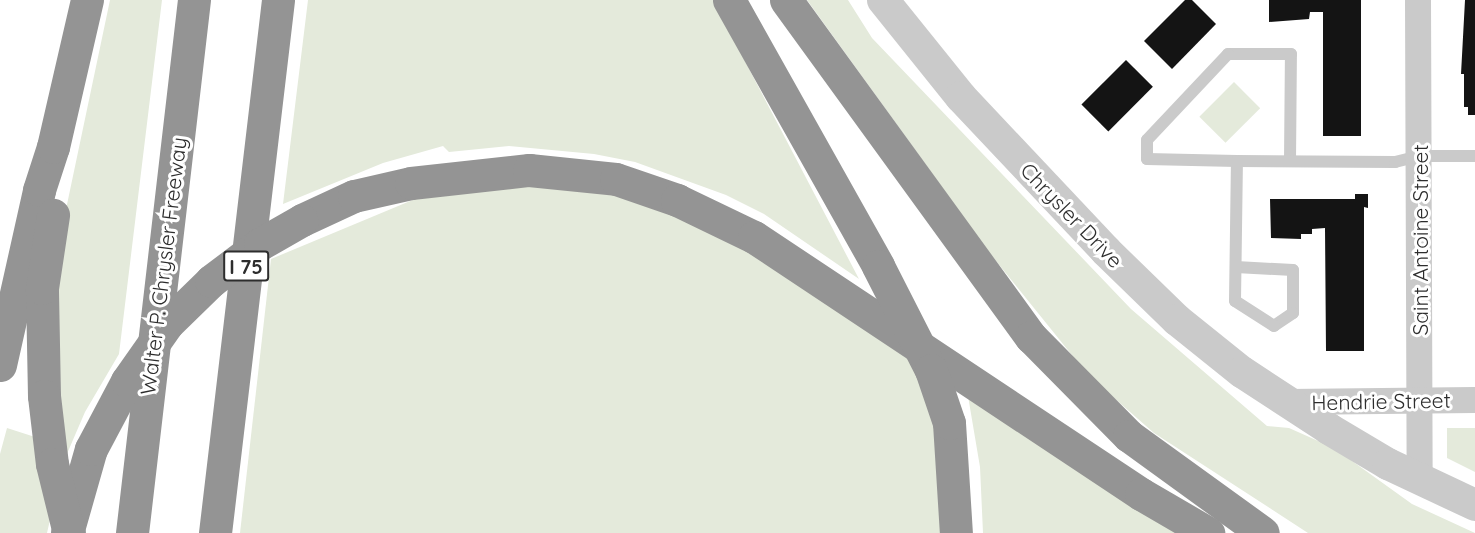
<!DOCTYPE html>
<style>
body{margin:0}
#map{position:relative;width:1475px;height:533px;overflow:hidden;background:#fff;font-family:Quicksand,sans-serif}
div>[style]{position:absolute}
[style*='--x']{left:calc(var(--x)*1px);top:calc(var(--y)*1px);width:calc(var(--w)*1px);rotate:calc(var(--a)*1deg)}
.green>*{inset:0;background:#e4eadb;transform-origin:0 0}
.building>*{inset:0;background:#141414;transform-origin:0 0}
.service>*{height:12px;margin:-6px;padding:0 6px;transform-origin:6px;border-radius:6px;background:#cacaca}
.minor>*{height:26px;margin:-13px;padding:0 13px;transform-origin:13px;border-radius:13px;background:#cacaca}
.tertiary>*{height:32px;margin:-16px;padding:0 16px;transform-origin:16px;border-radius:16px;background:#cacaca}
.motorway>*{height:33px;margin:-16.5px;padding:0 16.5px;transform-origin:16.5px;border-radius:16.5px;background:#949494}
.motorway-bridge>*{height:33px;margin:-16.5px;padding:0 16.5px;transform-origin:16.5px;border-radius:16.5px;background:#949494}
span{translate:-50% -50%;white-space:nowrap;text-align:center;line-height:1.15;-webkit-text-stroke:6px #fff;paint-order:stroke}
.shield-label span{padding:2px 4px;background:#fff;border:2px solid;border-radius:4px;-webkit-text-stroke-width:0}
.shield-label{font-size:20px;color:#2d2d2d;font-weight:700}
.street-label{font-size:21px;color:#2d2d2d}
</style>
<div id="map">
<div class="green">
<div style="clip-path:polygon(110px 0,162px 0,119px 354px,85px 412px,63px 463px,47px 533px,0 533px,0 454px,7px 428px,35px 437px,58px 299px,61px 233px)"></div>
<div style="clip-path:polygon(308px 0,713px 0,859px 279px,764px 214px,726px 195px,635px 162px,594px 154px,509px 146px,449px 152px,443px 146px,383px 163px,283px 204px)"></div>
<div style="clip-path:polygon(807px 0,848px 0,872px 38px,1131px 309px,1267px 426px,1289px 428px,1334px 448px,1412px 504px,1475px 533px,1308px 533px,1154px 433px,1088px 375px,988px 251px)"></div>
<div style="left:1234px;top:82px;width:37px;height:49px;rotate:45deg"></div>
<div style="clip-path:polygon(576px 180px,693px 215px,907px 350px,934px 418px,944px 533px,240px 533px,271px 259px,427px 194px)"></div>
<div style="clip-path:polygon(968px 396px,1183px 533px,983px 533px,980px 467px)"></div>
<div style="clip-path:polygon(1447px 428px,1475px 428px,1475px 472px,1447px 458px)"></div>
</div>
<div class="building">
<div style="clip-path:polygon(1185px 0,1192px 0,1216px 24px,1172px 69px,1144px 41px)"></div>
<div style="clip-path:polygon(1269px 0,1361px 0,1361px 136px,1323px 136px,1323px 12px,1310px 12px,1309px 19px,1269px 22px)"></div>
<div style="clip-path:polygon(1465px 0,1475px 0,1475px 115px,1468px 115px,1468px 107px,1464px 107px,1464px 74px,1461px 74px)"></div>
<div style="left:1126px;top:60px;width:38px;height:63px;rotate:45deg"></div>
<div style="clip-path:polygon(1355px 194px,1368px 194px,1368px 208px,1364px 207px,1364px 351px,1326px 351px,1325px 228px,1312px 229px,1312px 234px,1301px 234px,1301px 239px,1271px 238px,1270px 199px,1355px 199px)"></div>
</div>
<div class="service">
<div style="--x:1290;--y:161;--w:107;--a:-89.5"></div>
<div style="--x:1291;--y:54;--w:63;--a:180"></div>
<div style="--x:1228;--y:54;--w:118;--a:133.3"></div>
<div style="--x:1147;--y:140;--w:19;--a:90"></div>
<div style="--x:1147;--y:159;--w:90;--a:1.3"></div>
<div style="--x:1237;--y:161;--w:158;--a:0.4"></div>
<div style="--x:1395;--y:162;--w:25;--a:-14"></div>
<div style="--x:1419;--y:156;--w:56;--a:0"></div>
<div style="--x:1236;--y:267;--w:57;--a:3"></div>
<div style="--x:1293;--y:270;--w:43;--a:90"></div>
<div style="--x:1293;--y:313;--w:23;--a:146"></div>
<div style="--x:1274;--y:326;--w:46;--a:-147.3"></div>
<div style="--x:1235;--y:301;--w:140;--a:-89.2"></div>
</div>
<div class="minor">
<div style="--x:1418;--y:0;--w:480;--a:89.8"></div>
<div style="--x:1288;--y:402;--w:187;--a:-0.6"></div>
</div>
<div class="tertiary">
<div style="--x:883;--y:0;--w:124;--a:51.2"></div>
<div style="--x:961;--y:97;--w:212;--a:46.7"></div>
<div style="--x:1106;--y:251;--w:99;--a:44.2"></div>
<div style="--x:1177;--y:320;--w:83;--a:38.7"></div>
<div style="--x:1242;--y:372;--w:104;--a:33.2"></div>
<div style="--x:1329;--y:429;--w:69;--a:30.7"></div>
<div style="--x:1388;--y:464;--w:96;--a:25.2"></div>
</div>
<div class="motorway">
<div style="--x:729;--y:0;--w:305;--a:60.7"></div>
<div style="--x:786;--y:0;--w:417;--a:54"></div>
<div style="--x:1031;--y:337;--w:139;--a:45.3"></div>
<div style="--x:1129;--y:436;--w:165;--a:35.9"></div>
<div style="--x:302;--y:220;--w:57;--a:-24.8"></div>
<div style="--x:354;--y:196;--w:58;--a:-12.8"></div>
<div style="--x:411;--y:183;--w:119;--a:-6.3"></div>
<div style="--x:529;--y:170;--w:87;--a:5.9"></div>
<div style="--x:616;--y:179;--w:65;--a:19"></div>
<div style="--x:677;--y:200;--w:85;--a:25.7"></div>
<div style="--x:754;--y:237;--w:465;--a:33.6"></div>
<div style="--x:1141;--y:494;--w:78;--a:30.2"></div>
<div style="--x:0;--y:365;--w:179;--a:-77.4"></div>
<div style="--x:39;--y:190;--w:45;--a:-72"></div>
<div style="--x:53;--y:147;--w:151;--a:-77"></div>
<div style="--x:44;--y:396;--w:108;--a:-91.1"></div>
<div style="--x:42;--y:288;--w:74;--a:-81.4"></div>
<div style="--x:949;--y:423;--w:110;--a:86.4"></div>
<div style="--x:67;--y:533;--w:87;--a:-74.1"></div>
<div style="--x:132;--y:533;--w:537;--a:-83.37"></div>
<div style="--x:215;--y:533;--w:537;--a:-83.26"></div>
</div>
<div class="motorway-bridge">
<div style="--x:878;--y:266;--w:117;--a:63"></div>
<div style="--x:931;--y:370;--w:56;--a:71.2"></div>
<div style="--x:44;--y:396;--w:68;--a:83.3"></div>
<div style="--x:52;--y:464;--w:71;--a:76.2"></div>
<div style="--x:91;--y:449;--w:77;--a:-62.1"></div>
<div style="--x:127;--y:381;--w:70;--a:-54.9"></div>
<div style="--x:167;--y:324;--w:62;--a:-44.3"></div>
<div style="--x:211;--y:281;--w:61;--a:-37.1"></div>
<div style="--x:260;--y:244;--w:48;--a:-29.7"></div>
</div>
<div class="shield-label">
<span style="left:246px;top:266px">I 75</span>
</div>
<div class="street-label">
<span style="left:1072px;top:215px;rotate:46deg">Chrysler Drive</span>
<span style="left:1420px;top:240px;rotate:-90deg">Saint Antoine Street</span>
<span style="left:163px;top:266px;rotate:-83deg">Walter P. Chrysler Freeway</span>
<span style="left:1381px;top:401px;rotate:-1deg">Hendrie Street</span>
</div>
</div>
